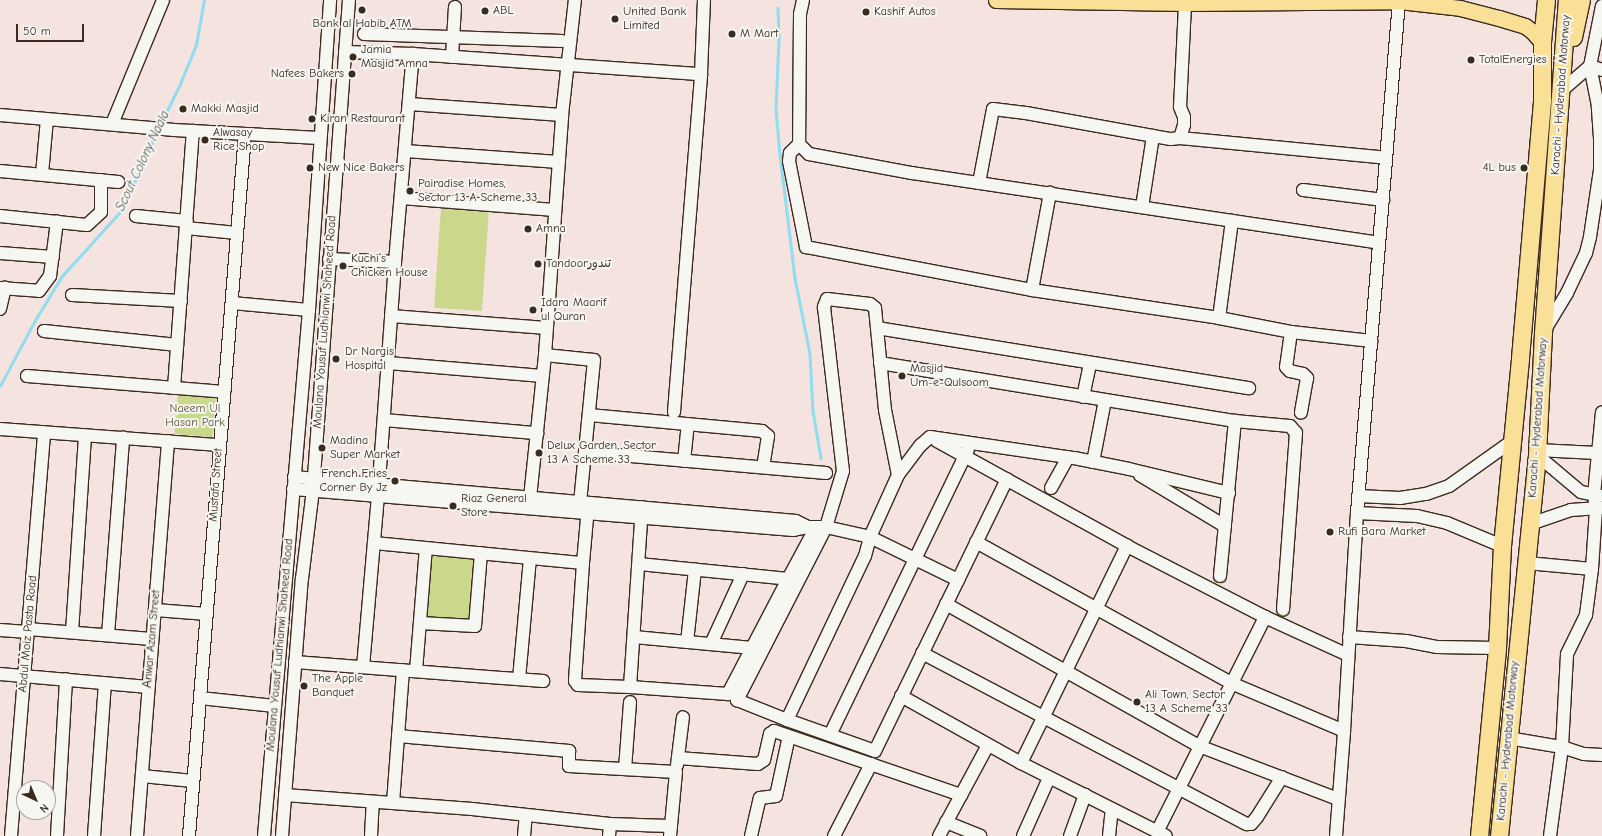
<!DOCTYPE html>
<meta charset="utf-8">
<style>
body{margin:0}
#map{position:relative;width:1602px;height:836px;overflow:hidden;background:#f5e3df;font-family:"Comic Neue","Playpen Sans Arabic",sans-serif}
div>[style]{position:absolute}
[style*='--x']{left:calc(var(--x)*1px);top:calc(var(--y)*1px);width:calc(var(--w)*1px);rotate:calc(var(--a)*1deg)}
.green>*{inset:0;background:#cbd88c;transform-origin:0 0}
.stream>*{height:2.5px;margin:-1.25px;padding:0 1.25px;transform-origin:1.25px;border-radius:1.25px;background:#90dcf0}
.roads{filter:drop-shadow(1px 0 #3b2a1e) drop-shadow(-1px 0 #3b2a1e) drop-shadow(0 1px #3b2a1e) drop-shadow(0 -1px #3b2a1e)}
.minor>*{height:12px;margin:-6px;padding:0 6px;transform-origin:6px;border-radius:6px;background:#f6f6f2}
.major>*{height:15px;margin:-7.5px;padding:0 7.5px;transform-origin:7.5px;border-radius:7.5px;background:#fadf96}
.highway>*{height:17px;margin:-8.5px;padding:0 8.5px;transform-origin:8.5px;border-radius:8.5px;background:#fadf96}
.dots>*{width:11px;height:11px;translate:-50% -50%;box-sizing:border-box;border:2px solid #f6f6f2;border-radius:50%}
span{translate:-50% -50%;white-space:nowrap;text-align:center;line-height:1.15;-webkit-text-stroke:4px #f6f6f2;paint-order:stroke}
.poi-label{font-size:12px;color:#3b2a1e}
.left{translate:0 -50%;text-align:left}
.right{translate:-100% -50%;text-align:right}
.street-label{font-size:12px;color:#3b2a1e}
.park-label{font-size:12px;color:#5f563a}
.water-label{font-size:13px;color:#505652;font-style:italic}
.north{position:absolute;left:16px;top:780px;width:40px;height:40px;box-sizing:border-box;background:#f6f6f2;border:1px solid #aba49d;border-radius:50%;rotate:136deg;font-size:11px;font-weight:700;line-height:16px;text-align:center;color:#3b2a1e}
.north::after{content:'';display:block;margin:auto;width:14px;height:18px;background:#3b2a1e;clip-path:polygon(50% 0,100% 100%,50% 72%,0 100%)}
.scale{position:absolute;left:16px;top:24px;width:68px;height:18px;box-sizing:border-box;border:2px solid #3b2a1e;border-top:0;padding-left:5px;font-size:12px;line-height:14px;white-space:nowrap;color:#3b2a1e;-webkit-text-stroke:3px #f6f6f2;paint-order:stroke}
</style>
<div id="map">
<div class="green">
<div style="left:441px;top:208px;width:48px;height:100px;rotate:4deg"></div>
<div style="left:178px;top:394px;width:38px;height:40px;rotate:5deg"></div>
<div style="left:429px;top:554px;width:46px;height:64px;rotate:4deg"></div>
</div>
<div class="stream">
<div style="--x:778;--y:8;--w:32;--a:88"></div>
<div style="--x:779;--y:40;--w:69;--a:92.5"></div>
<div style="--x:776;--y:109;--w:37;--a:85"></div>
<div style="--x:779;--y:146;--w:133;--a:83.1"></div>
<div style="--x:795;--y:278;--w:77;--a:78.8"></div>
<div style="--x:810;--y:354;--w:57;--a:87"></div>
<div style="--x:813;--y:411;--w:48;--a:80.3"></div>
<div style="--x:160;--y:125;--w:46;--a:-64"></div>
<div style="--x:180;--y:84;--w:42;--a:-67.7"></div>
<div style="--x:196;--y:45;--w:46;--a:-79.9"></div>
<div style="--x:0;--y:386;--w:72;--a:-62"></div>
<div style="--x:34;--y:322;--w:54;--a:-58.7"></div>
<div style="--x:62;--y:276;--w:88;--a:-47.8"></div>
<div style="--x:121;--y:211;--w:87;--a:-65.5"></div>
</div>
<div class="roads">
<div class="minor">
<div style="--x:803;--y:0;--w:14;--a:102"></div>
<div style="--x:800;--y:14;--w:130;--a:90.4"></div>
<div style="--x:799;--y:144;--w:14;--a:45"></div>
<div style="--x:809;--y:154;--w:105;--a:10.5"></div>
<div style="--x:912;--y:173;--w:472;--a:8.5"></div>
<div style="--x:1602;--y:6;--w:61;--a:101.3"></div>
<div style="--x:1590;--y:66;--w:13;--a:18"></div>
<div style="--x:364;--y:34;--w:198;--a:2"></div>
<div style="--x:345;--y:52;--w:68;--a:1.7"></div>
<div style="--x:413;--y:54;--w:289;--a:4"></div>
<div style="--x:452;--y:57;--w:50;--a:-86.6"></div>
<div style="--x:409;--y:104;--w:153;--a:4.1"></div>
<div style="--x:0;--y:115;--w:175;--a:4.9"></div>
<div style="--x:174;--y:130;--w:145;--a:3.2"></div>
<div style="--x:112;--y:124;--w:134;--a:-67.6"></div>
<div style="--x:1180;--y:138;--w:14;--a:-73"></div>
<div style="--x:1184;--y:125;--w:8;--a:-90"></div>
<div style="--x:1184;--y:117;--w:11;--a:-112"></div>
<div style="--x:1180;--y:107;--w:104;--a:-87.2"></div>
<div style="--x:799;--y:144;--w:13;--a:135"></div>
<div style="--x:790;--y:153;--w:8;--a:97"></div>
<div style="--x:789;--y:161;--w:88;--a:78.8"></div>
<div style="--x:806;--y:247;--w:230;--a:10.8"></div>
<div style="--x:1032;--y:290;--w:189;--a:8.5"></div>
<div style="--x:1219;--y:318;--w:73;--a:11"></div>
<div style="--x:1291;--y:332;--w:81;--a:6.4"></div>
<div style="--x:405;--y:151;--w:154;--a:4.1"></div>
<div style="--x:0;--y:171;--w:119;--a:5.3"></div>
<div style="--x:42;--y:174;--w:55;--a:-84.8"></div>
<div style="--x:979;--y:183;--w:75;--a:-79.3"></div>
<div style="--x:993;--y:109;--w:33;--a:7"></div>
<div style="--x:1026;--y:113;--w:147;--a:10.2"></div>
<div style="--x:1171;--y:139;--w:9;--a:-6"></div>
<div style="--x:1180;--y:138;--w:207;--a:5.5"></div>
<div style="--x:1303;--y:190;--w:81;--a:7.1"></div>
<div style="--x:401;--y:198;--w:154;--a:4.5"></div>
<div style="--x:1142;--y:207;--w:72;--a:-81.2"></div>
<div style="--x:0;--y:216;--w:87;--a:5.9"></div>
<div style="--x:87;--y:225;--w:19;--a:-43"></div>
<div style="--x:101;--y:212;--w:32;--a:-90"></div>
<div style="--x:136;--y:216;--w:51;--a:5.6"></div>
<div style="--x:186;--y:228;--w:51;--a:5.6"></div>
<div style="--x:0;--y:253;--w:53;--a:4.3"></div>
<div style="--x:329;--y:259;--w:66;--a:2.6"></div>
<div style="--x:0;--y:288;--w:39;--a:4"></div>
<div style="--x:39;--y:291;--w:19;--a:-54"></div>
<div style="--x:50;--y:276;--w:55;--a:-82.7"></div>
<div style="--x:1032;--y:290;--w:99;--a:-79.5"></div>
<div style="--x:72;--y:295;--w:109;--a:3.2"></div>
<div style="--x:232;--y:303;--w:77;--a:5.2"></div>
<div style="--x:0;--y:309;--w:22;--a:-77"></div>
<div style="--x:391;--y:316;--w:156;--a:4.4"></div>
<div style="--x:1219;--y:318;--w:98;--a:-82.4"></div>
<div style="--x:877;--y:328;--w:377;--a:9.2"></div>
<div style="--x:1546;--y:328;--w:41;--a:-59"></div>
<div style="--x:1567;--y:293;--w:44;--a:-64.6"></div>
<div style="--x:1586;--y:253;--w:16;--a:-76"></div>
<div style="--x:1590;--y:237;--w:68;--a:-81.5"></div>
<div style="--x:1600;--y:170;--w:32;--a:-90"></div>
<div style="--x:1600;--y:138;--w:32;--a:-94"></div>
<div style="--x:1598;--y:106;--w:41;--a:-101.3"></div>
<div style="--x:1590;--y:66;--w:37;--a:139"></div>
<div style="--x:44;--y:331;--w:134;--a:6"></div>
<div style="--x:1291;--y:332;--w:35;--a:98"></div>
<div style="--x:1286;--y:367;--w:6;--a:45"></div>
<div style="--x:1290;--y:371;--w:13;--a:13"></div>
<div style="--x:1303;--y:374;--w:6;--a:45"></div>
<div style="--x:1307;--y:378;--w:35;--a:100"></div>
<div style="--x:545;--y:355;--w:49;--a:5.8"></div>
<div style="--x:594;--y:360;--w:144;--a:95.6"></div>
<div style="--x:388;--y:363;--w:155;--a:4.8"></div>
<div style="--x:880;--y:363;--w:360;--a:9.3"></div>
<div style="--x:1235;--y:421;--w:55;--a:5.2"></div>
<div style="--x:1290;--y:426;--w:9;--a:49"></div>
<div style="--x:1296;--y:433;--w:177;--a:94.2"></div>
<div style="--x:27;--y:376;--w:198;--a:4.6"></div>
<div style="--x:174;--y:388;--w:258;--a:-85.8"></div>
<div style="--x:1083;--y:397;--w:35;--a:-78"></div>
<div style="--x:674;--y:412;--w:339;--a:-85.4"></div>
<div style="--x:701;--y:74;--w:74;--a:-87.7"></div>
<div style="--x:589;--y:415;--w:174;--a:5.3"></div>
<div style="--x:762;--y:431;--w:8;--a:40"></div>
<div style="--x:768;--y:436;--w:31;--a:99"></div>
<div style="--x:384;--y:420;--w:154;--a:4.9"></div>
<div style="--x:0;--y:429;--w:220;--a:4.2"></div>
<div style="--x:937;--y:441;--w:217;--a:28.9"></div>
<div style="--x:1127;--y:546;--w:155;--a:27.2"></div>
<div style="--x:1265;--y:617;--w:91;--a:24.6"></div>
<div style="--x:1537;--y:450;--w:60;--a:2.9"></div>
<div style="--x:585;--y:452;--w:242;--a:5"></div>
<div style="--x:1537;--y:455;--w:57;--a:40.1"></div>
<div style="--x:1581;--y:492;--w:20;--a:11"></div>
<div style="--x:684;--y:461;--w:37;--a:-84"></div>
<div style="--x:1093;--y:462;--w:63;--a:-79"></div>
<div style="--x:898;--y:475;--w:66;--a:-101.3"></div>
<div style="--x:885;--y:410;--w:102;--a:-95.6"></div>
<div style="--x:875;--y:308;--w:6;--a:-141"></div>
<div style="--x:870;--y:304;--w:43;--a:-173.4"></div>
<div style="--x:827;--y:299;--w:9;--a:111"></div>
<div style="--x:824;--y:307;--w:165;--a:83.4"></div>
<div style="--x:843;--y:471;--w:59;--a:106.9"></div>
<div style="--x:826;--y:527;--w:195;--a:117.2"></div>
<div style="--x:737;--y:700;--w:54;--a:21.8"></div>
<div style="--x:787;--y:720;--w:93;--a:19.4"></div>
<div style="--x:875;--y:751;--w:302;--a:-64.1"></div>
<div style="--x:1140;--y:475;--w:99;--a:31"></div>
<div style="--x:294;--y:477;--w:504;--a:5.01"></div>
<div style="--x:796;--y:521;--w:13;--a:27"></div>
<div style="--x:1051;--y:488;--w:35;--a:-61"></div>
<div style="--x:293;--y:489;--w:502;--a:4.69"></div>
<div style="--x:793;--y:530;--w:15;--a:-11"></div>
<div style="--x:808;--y:527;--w:18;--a:0"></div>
<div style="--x:826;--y:527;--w:45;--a:12.8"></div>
<div style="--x:870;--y:537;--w:98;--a:26"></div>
<div style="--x:1358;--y:496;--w:42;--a:2.7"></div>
<div style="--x:1400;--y:498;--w:26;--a:-9"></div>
<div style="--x:1426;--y:494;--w:24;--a:-19"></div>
<div style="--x:1449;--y:486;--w:77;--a:-35.5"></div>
<div style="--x:530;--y:498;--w:144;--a:-84"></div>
<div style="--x:545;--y:355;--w:241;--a:-85.9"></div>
<div style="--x:562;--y:115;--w:116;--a:-83.6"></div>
<div style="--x:588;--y:507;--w:56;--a:95.1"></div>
<div style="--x:583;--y:563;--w:118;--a:93.9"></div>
<div style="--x:575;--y:681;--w:5;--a:53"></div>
<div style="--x:578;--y:685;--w:52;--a:2.2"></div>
<div style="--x:1357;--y:513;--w:60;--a:2.9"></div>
<div style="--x:1417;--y:516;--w:31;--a:13"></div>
<div style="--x:1447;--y:523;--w:60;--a:22.7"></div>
<div style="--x:1530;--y:524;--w:43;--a:-18.9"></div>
<div style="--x:1571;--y:510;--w:31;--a:-4"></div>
<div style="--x:976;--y:542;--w:291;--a:28.9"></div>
<div style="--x:1231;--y:683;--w:123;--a:23"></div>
<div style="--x:374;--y:543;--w:210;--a:5.5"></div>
<div style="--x:1527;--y:563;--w:65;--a:5.3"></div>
<div style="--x:639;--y:564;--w:150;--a:5.7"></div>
<div style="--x:788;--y:579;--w:130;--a:117.6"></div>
<div style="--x:728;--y:694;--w:98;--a:-175.9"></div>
<div style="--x:630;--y:687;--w:180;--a:-86.2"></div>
<div style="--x:1220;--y:576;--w:156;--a:-84.5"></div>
<div style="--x:788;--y:579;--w:59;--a:-61.7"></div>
<div style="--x:946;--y:604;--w:290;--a:29.3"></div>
<div style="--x:1199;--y:746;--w:149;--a:20.9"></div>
<div style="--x:155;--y:610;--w:52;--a:4.4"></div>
<div style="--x:420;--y:623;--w:55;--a:3.1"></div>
<div style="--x:475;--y:626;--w:73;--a:-85.3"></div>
<div style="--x:28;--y:629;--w:124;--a:4.6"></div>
<div style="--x:0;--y:630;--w:28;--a:4"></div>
<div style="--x:72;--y:632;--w:197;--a:-86.2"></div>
<div style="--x:108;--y:635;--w:198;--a:-85.6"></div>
<div style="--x:634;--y:637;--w:119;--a:5.3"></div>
<div style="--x:1349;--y:637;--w:57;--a:4"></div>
<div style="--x:1406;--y:641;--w:32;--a:11"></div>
<div style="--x:1437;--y:647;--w:60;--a:1"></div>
<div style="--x:687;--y:642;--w:73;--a:-83.7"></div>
<div style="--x:711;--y:644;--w:77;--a:-65.4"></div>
<div style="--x:922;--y:653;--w:367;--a:27.8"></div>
<div style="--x:1247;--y:824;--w:4;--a:0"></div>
<div style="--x:1251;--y:824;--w:9;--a:-49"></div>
<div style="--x:1257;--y:817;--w:47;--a:-58"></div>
<div style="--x:295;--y:662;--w:249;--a:4.4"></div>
<div style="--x:363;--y:667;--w:173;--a:-85"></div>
<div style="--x:378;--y:495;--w:234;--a:-85.8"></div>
<div style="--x:395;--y:262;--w:209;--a:-85.1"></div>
<div style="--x:416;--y:671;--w:123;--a:-85.4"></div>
<div style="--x:0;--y:674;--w:149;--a:5"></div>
<div style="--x:519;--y:679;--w:121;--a:-84.8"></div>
<div style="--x:901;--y:696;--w:137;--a:29.2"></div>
<div style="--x:1021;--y:763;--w:162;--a:26.7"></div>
<div style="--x:200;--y:698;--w:75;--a:6.1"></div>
<div style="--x:787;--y:720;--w:182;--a:-64.6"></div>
<div style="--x:865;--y:556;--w:20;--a:-75"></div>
<div style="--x:870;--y:537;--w:68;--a:-65.7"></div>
<div style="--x:898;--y:475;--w:38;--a:-53"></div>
<div style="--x:921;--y:445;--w:12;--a:-42"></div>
<div style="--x:930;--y:437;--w:146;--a:8.3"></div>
<div style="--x:1074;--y:458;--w:56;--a:11.3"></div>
<div style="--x:1129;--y:469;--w:103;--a:13.5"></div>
<div style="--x:830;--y:735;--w:317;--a:-64.2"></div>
<div style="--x:398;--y:736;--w:172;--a:5"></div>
<div style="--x:569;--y:751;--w:15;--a:90"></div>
<div style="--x:569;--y:766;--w:107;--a:3.2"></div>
<div style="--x:676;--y:772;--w:54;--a:95.3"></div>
<div style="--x:1508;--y:738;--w:55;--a:9.5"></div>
<div style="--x:1562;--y:747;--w:23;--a:18"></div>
<div style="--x:1584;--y:754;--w:18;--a:3"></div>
<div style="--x:678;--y:758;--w:80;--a:4.3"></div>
<div style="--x:758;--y:764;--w:7;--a:-34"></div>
<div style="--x:764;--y:760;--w:27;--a:-77"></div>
<div style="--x:770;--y:734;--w:5;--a:-37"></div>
<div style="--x:774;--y:731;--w:198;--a:18.9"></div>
<div style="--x:1021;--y:763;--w:242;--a:-64"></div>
<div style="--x:677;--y:765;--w:48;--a:-82.9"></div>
<div style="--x:625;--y:769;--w:67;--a:-85.7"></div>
<div style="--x:142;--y:776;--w:51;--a:5.6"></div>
<div style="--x:285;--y:795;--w:188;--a:4.3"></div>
<div style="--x:472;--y:809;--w:139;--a:6.2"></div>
<div style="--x:610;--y:824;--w:61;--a:1.9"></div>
<div style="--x:671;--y:826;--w:10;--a:96"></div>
<div style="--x:393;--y:803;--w:133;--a:-85.7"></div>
<div style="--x:946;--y:822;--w:37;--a:22"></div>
<div style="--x:1157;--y:832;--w:241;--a:-63.3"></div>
<div style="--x:11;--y:836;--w:405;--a:-85.3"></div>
<div style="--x:57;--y:836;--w:157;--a:-86.7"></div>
<div style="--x:94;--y:836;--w:153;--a:-85.9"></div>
<div style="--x:137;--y:836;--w:396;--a:-85.5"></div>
<div style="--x:189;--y:836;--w:704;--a:-85.44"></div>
<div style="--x:264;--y:836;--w:528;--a:-85.11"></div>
<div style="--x:309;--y:310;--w:311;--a:-86.1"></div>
<div style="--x:282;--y:836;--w:258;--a:-85.6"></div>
<div style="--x:302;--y:579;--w:90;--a:-83"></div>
<div style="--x:313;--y:490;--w:491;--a:-85.8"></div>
<div style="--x:371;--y:836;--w:33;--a:-87"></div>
<div style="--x:524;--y:836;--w:21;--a:-85"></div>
<div style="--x:609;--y:836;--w:12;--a:-85"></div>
<div style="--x:751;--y:836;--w:39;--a:-77"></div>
<div style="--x:760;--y:798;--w:16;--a:-7"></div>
<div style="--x:776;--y:796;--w:61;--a:-77.8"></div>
<div style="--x:834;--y:836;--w:81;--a:-62.8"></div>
<div style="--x:939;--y:836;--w:103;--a:-61.7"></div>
<div style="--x:1023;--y:836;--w:64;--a:-65.9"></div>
<div style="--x:1070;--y:836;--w:44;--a:-69.9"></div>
<div style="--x:1109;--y:836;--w:27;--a:-84"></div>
<div style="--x:1336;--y:836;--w:105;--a:-85.6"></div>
<div style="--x:1344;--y:731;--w:218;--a:-86.6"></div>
<div style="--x:1357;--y:513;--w:514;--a:-85.31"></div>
<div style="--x:1550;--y:836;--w:90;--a:-82.3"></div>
<div style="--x:1562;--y:747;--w:93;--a:-86.9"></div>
<div style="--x:1567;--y:654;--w:43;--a:-64"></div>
<div style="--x:1586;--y:615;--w:46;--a:-82.6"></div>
<div style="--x:1592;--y:569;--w:61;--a:-86.2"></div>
<div style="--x:1596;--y:508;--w:13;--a:-99"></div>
<div style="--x:1594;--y:495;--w:83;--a:-84.5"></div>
</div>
<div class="major">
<div style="--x:996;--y:0;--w:189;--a:0.9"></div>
<div style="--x:1185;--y:3;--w:214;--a:-0.5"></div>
<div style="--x:1399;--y:1;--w:61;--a:6.5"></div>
<div style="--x:1460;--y:8;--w:40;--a:14.4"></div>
<div style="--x:1499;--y:18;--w:27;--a:17"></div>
<div style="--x:1525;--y:26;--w:9;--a:36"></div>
<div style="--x:1532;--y:31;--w:15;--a:48"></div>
</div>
<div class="highway">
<div style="--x:1573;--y:37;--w:38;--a:-78"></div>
<div style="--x:1479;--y:836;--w:189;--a:-84.5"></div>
<div style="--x:1497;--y:648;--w:102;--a:-87.2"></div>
<div style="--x:1502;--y:546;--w:189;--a:-84.5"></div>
<div style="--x:1520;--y:358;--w:260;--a:-85.1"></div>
<div style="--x:1542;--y:99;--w:57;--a:-90"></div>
<div style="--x:1542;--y:42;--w:42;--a:-84.6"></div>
<div style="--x:1499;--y:836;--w:383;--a:-84.3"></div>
<div style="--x:1537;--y:455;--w:122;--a:-87.2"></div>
<div style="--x:1543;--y:333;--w:334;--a:-85.9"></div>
</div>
</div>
<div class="dots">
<div style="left:362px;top:10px;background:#3b2a1e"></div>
<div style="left:485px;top:11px;background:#3b2a1e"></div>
<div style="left:866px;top:12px;background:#3b2a1e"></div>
<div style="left:615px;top:19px;background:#3b2a1e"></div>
<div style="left:732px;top:34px;background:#3b2a1e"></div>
<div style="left:353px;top:57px;background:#3b2a1e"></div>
<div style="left:1471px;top:60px;background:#3b2a1e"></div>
<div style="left:352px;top:74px;background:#3b2a1e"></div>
<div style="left:183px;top:109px;background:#3b2a1e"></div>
<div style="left:312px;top:119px;background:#3b2a1e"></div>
<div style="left:205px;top:140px;background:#3b2a1e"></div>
<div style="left:310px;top:168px;background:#3b2a1e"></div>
<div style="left:1524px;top:168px;background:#3b2a1e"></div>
<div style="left:410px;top:191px;background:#3b2a1e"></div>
<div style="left:528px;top:229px;background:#3b2a1e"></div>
<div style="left:538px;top:264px;background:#3b2a1e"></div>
<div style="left:343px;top:266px;background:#3b2a1e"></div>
<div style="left:533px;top:310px;background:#3b2a1e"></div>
<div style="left:336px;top:359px;background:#3b2a1e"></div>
<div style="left:902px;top:376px;background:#3b2a1e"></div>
<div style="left:322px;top:448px;background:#3b2a1e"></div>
<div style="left:539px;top:453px;background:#3b2a1e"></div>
<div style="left:395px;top:481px;background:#3b2a1e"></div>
<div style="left:453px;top:506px;background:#3b2a1e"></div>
<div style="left:1330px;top:532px;background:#3b2a1e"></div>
<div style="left:304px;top:686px;background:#3b2a1e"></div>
<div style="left:1137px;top:702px;background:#3b2a1e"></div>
</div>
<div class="poi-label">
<span class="left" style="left:493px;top:11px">ABL</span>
<span class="left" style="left:623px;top:19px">United Bank<br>Limited</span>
<span class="left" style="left:874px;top:12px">Kashif Autos</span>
<span style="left:362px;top:24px">Bank al Habib ATM</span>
<span class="left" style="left:740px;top:34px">M Mart</span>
<span class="left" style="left:361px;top:57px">Jamia<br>Masjid Amna</span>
<span class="left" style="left:1479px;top:60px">TotalEnergies</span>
<span class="right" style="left:344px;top:74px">Nafees Bakers</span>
<span class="left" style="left:191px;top:109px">Makki Masjid</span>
<span class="left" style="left:320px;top:119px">Kiran Restaurant</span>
<span class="left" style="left:213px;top:140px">Alwasay<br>Rice Shop</span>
<span class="left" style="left:318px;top:168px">New Nice Bakers</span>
<span class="right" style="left:1516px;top:168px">4L bus</span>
<span class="left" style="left:418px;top:191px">Pairadise Homes,<br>Sector 13 A Scheme 33</span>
<span class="left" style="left:536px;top:229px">Amna</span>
<span class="left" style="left:351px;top:266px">Kuchi’s<br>Chicken House</span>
<span class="left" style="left:546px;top:264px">Tandoorتندور</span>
<span class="left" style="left:541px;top:310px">Idara Maarif<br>ul Quran</span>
<span class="left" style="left:345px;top:359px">Dr Nargis<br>Hospital</span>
<span class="left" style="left:910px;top:376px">Masjid<br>Um-e-Qulsoom</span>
<span class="left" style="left:330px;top:448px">Madina<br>Super Market</span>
<span class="left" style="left:547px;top:453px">Delux Garden, Sector<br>13 A Scheme 33</span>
<span class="right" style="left:387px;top:481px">French Fries<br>Corner By Jz</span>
<span class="left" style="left:461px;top:506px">Riaz General<br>Store</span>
<span class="left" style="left:1338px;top:532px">Rufi Bara Market</span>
<span class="left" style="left:312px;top:686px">The Apple<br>Banquet</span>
<span class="left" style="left:1145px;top:702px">Ali Town, Sector<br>13 A Scheme 33</span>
</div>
<div class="street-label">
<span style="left:1561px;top:95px;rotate:-86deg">Karachi - Hyderabad Motorway</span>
<span style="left:325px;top:322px;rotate:-86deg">Moulana Yousuf Ludhianwi Shaheed Road</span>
<span style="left:1538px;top:418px;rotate:-86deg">Karachi - Hyderabad Motorway</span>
<span style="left:216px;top:485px;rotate:-86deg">Mustafa Street</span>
<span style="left:28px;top:634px;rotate:-85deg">Abdul Moiz Pasta Road</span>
<span style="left:152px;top:639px;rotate:-85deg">Аnwar Azam Street</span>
<span style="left:280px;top:645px;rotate:-85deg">Moulana Yousuf Ludhianwi Shaheed Road</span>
<span style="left:1508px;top:741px;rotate:-85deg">Karachi - Hyderabad Motorway</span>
</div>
<div class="park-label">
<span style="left:195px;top:416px">Naeem Ul<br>Hasan Park</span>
</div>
<div class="water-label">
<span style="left:143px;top:161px;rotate:-65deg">Scout Colony Naala</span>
</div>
<div class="north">N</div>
<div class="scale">50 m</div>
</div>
